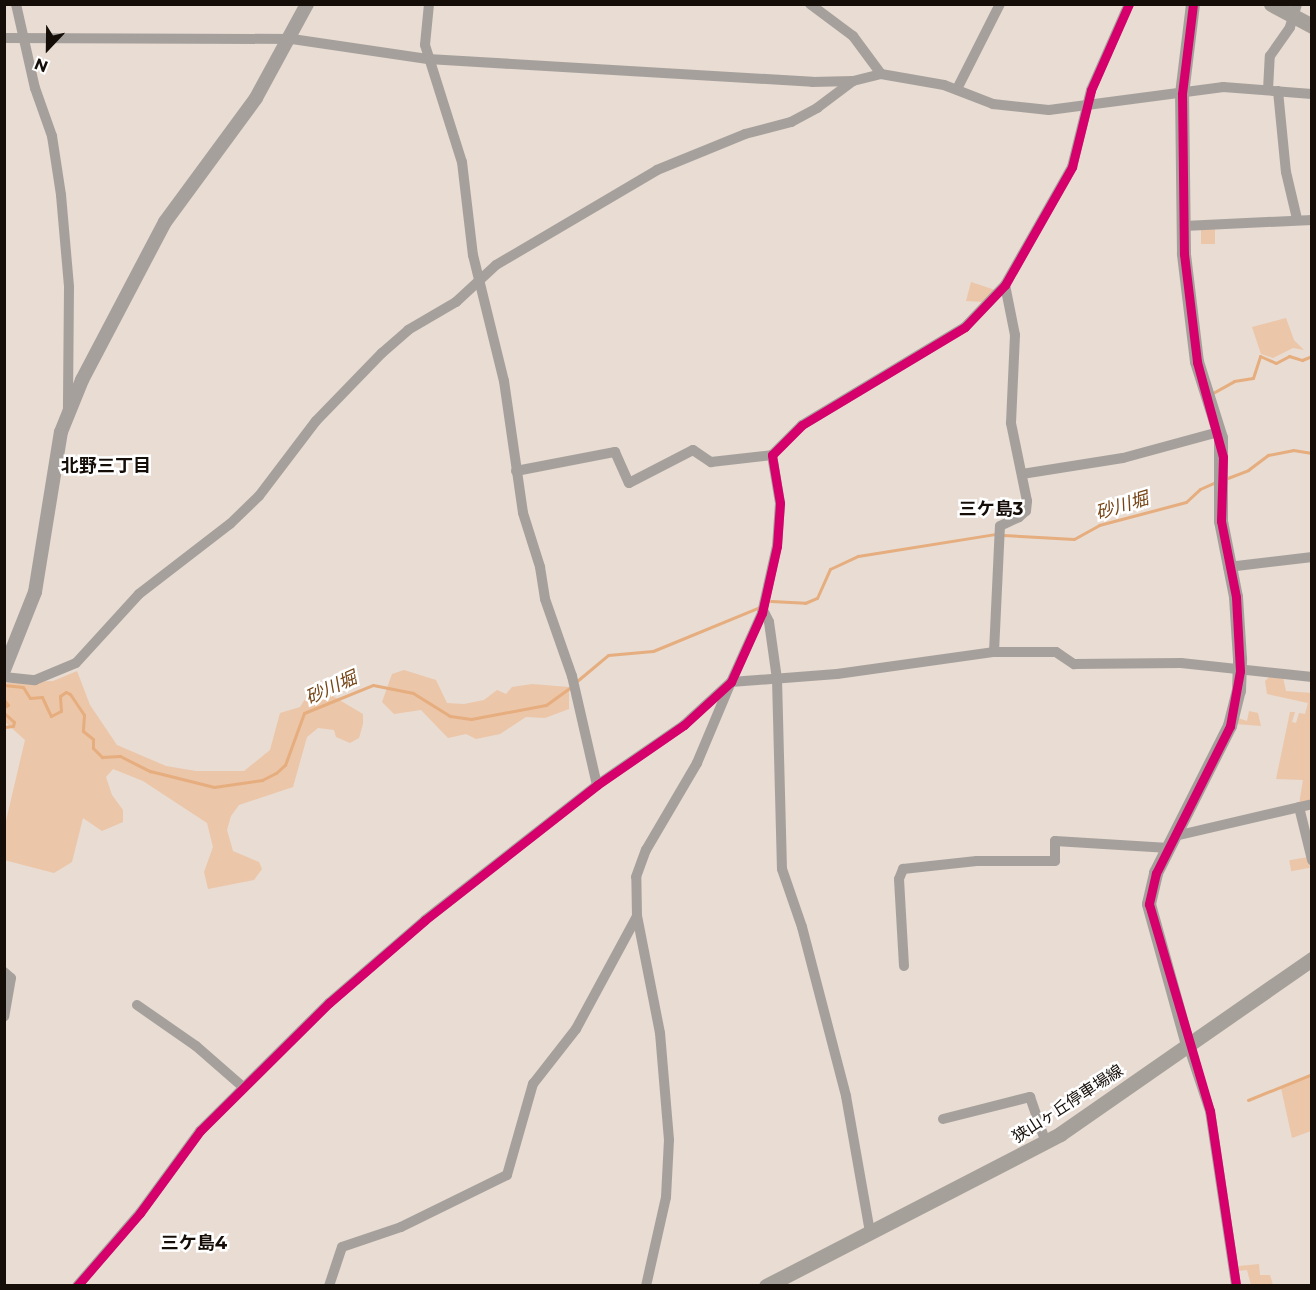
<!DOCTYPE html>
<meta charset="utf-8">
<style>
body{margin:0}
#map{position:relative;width:1316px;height:1290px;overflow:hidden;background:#e8dcd3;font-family:Montserrat,"Noto Sans JP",sans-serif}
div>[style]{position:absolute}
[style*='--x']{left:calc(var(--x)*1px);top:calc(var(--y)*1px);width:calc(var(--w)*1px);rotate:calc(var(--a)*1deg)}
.green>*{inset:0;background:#ecc6a8;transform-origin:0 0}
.stream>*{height:3px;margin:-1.5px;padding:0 1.5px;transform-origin:1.5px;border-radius:1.5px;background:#e6ad7e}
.minor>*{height:10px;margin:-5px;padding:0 5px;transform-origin:5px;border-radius:5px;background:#a6a09c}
.tertiary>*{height:14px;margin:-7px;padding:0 7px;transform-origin:7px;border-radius:7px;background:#a6a09c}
.secondary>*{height:15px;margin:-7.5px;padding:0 7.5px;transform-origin:7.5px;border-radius:7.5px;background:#a6a09a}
.cycleway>*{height:9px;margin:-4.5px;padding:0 4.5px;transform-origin:4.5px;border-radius:4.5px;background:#d6006c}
span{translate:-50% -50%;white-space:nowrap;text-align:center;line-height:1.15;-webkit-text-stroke:5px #fff;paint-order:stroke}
.street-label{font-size:16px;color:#150e08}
.neighbourhood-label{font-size:18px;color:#150e08;font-weight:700}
.water-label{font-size:18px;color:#764414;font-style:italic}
.frame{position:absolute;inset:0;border:6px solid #150e08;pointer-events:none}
.north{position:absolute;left:18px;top:18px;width:60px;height:60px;-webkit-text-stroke:4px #fff;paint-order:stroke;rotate:202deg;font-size:16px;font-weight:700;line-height:24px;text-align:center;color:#150e08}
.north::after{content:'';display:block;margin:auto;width:21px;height:27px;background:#150e08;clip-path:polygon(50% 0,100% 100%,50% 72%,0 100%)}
</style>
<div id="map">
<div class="green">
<div style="left:1215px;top:226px;width:18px;height:14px;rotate:90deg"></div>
<div style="clip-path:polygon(971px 282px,995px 290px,984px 302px,966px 301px)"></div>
<div style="clip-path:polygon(1286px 318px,1294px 340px,1304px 350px,1293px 348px,1273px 358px,1261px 354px,1252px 327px)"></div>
<div style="clip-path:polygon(404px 670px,436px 680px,447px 703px,464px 704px,484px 700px,497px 690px,506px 694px,512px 687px,532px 684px,569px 687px,569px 709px,545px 718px,526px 717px,500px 734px,476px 739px,466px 734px,448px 738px,421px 710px,394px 714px,382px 702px,392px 674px)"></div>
<div style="clip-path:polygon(77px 671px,90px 705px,117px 745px,166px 766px,196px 771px,244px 771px,270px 750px,280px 713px,300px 707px,314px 685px,363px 714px,363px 724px,359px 738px,350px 743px,336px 737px,334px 730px,318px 728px,307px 737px,293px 787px,239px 805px,231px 816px,227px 830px,233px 851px,259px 862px,262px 869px,254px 880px,208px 889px,204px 872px,213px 847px,207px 823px,143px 781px,113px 769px,106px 777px,112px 795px,123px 810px,123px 822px,102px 831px,83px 818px,72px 862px,54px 873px,4px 860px,5px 825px,25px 740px,5px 722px,5px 683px,53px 681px)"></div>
<div style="clip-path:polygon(1269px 677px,1283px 677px,1286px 691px,1311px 693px,1311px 801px,1299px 804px,1303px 780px,1276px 779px,1290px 712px,1295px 712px,1292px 722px,1296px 723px,1299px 713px,1305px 714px,1308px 703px,1267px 694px,1265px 681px)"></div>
<div style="clip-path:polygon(1249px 711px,1258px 713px,1261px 726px,1236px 724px,1238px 718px,1247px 721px)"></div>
<div style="left:1308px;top:857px;width:11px;height:19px;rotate:80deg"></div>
<div style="clip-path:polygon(1311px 1076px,1311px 1131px,1292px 1138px,1281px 1088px)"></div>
<div style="clip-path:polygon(1259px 1264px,1260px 1275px,1270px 1275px,1273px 1285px,1251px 1285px,1247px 1270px,1238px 1271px,1239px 1266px)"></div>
</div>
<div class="stream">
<div style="--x:1211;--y:394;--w:26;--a:-29"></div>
<div style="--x:1234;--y:381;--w:19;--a:-9"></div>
<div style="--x:1253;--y:378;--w:23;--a:-72"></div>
<div style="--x:1260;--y:356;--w:17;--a:24"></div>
<div style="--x:1276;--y:363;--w:15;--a:-28"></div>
<div style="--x:1289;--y:356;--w:14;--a:17"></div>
<div style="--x:1302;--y:360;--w:11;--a:-22"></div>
<div style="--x:1225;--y:479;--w:25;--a:-21"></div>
<div style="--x:1248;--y:470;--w:25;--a:-37"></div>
<div style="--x:1268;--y:455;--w:25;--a:-11"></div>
<div style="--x:1293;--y:450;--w:19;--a:9"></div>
<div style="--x:1003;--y:535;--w:71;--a:3.2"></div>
<div style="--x:1074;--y:539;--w:29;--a:-29"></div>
<div style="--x:1099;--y:525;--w:90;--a:-14.8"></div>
<div style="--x:1186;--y:502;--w:19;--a:-43"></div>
<div style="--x:1200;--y:489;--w:17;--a:-24"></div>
<div style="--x:771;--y:601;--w:34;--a:3"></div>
<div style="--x:805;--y:603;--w:13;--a:-23"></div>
<div style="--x:817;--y:598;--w:32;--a:-66"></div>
<div style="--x:830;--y:569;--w:31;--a:-25"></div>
<div style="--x:858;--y:556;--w:140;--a:-9.1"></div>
<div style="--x:577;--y:681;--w:40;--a:-40"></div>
<div style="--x:608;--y:655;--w:45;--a:-5.1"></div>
<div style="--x:653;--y:651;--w:116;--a:-22.4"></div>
<div style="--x:4;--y:685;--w:19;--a:6"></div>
<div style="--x:23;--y:687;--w:13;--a:58"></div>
<div style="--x:30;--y:698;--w:12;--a:-5"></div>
<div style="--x:42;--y:697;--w:21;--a:65"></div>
<div style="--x:51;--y:716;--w:11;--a:-27"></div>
<div style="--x:61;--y:711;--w:15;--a:-94"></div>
<div style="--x:60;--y:696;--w:7;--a:-34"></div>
<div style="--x:66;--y:692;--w:4;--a:27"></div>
<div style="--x:70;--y:694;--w:25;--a:56"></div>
<div style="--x:84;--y:715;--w:16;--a:94"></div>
<div style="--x:83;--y:731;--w:13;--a:39"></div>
<div style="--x:93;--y:739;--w:9;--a:90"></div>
<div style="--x:93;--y:748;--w:13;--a:45"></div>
<div style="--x:102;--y:757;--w:18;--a:-3"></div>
<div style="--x:120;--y:756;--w:34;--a:27"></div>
<div style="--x:150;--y:771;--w:66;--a:14"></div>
<div style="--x:214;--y:787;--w:49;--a:-8.3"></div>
<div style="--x:262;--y:780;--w:16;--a:-27"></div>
<div style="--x:276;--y:773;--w:12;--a:-42"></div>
<div style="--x:285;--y:765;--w:55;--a:-69.9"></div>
<div style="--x:304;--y:713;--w:74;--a:-22.1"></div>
<div style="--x:373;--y:685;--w:41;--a:11.3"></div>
<div style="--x:413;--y:693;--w:44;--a:31.9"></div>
<div style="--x:450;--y:716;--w:21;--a:8"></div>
<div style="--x:471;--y:719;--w:76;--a:-10.6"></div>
<div style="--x:546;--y:705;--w:32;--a:-36"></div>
<div style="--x:4;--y:700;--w:6;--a:51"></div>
<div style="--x:8;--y:705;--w:4;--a:153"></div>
<div style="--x:4;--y:713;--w:13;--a:42"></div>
<div style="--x:14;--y:722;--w:4;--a:104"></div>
<div style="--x:13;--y:726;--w:9;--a:174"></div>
<div style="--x:1248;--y:1100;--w:69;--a:-22.1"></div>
</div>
<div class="minor">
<div style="--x:16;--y:4;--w:86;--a:77.3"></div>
<div style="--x:35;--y:88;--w:51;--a:70.5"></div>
<div style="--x:52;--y:136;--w:60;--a:81.3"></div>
<div style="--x:61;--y:195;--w:92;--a:85"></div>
<div style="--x:69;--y:287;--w:125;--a:90.5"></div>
<div style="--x:429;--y:4;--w:41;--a:95.6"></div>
<div style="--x:425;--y:45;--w:123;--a:72.5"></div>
<div style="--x:462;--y:162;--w:94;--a:83.3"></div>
<div style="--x:473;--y:255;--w:130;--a:76.2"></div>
<div style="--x:504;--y:381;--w:133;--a:81.8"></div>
<div style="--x:523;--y:513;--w:57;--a:72.5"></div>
<div style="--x:540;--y:567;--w:32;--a:81"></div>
<div style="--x:545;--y:599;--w:82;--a:70.7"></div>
<div style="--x:572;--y:676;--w:112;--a:77.1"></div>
<div style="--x:810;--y:4;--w:54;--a:36.7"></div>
<div style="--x:853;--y:36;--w:47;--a:53.6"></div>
<div style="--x:4;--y:38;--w:288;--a:0.2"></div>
<div style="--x:292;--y:39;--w:137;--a:8.4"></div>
<div style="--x:428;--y:59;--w:385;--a:3.4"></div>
<div style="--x:812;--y:82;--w:41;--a:-1.4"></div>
<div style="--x:853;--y:81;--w:29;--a:-14"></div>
<div style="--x:881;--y:74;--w:64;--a:9.9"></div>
<div style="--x:944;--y:85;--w:53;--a:21.2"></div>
<div style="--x:993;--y:104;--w:56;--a:6.1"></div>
<div style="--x:1049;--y:110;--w:176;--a:-7.5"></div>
<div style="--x:1223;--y:87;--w:89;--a:4.5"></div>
<div style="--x:957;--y:89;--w:95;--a:-63.2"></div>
<div style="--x:1268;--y:90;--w:34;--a:-87"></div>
<div style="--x:1270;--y:56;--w:35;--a:-55"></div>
<div style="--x:1290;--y:27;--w:24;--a:-73"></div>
<div style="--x:1278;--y:91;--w:81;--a:84.4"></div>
<div style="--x:1286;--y:172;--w:48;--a:76.8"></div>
<div style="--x:1184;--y:226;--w:128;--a:-2.7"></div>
<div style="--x:516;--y:471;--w:101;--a:-10.9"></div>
<div style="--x:615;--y:452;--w:34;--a:66"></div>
<div style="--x:629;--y:483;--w:72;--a:-27.3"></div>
<div style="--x:693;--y:450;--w:22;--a:34"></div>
<div style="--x:711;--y:462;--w:61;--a:-6.5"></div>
<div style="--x:1022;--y:474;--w:102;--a:-9"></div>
<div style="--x:1123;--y:458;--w:99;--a:-15.2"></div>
<div style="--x:1228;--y:567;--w:85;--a:-6.8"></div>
<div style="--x:763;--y:610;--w:13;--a:63"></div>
<div style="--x:769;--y:622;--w:58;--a:82"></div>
<div style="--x:777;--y:679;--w:190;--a:88.5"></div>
<div style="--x:782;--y:869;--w:61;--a:71"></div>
<div style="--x:802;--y:927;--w:175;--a:75.4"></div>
<div style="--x:846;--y:1096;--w:138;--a:80"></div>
<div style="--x:994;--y:652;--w:126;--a:-87.3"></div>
<div style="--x:1000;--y:526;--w:21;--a:-25"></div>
<div style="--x:1019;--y:517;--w:9;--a:-41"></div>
<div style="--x:1026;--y:511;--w:10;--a:-84"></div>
<div style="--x:1027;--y:501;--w:80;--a:-101.6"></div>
<div style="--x:1011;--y:423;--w:88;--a:-87.4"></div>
<div style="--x:1015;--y:335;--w:51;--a:-101.3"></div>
<div style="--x:4;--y:677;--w:31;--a:6"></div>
<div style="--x:35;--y:680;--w:44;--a:-22.5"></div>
<div style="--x:76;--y:663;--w:93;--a:-47.6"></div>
<div style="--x:139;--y:594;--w:115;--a:-37.6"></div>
<div style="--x:230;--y:524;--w:40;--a:-44"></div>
<div style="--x:259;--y:496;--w:94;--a:-52.8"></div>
<div style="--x:316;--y:421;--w:95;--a:-45.9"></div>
<div style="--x:382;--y:353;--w:35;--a:-41"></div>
<div style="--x:408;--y:330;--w:56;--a:-30.3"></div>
<div style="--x:456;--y:302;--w:54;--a:-42.8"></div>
<div style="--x:496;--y:265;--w:187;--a:-30.5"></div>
<div style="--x:657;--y:170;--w:95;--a:-22.2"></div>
<div style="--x:745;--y:134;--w:48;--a:-14.6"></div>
<div style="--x:791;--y:122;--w:30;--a:-28"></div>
<div style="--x:817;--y:108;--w:45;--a:-36.9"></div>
<div style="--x:1299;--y:807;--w:55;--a:76.2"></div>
<div style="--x:1175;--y:836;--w:141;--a:-13.1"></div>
<div style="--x:904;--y:966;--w:87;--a:-93.3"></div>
<div style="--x:899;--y:879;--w:11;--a:-68"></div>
<div style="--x:903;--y:869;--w:74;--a:-6.2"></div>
<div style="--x:977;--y:861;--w:78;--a:0"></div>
<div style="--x:1055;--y:861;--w:20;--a:-90"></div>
<div style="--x:1055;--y:841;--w:114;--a:3.5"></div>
<div style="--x:4;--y:972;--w:9;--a:41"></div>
<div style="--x:11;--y:978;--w:39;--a:100"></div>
<div style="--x:137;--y:1005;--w:72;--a:34.8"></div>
<div style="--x:196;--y:1046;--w:62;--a:41.1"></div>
<div style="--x:1188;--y:1045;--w:70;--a:71.6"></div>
<div style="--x:1210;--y:1111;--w:177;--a:81.5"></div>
<div style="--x:943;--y:1119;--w:90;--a:-14.2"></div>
<div style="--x:1030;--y:1097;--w:49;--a:70.8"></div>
<div style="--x:77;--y:1286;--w:96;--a:-49.2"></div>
<div style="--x:140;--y:1213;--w:102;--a:-53.8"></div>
<div style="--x:200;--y:1131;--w:182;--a:-44.8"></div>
<div style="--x:329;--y:1003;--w:127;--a:-40.8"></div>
<div style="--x:425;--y:920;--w:219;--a:-38.1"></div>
<div style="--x:597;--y:785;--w:106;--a:-34.6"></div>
<div style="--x:684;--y:725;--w:64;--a:-42.5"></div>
<div style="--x:731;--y:682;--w:76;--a:-65.8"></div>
<div style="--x:762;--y:613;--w:69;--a:-77.4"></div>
<div style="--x:777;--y:546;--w:43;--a:-86"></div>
<div style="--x:780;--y:503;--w:49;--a:-99.5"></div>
<div style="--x:772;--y:455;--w:42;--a:-45"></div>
<div style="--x:802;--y:425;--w:190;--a:-31"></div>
<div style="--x:965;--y:327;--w:58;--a:-46.4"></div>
<div style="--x:1005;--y:285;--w:136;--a:-60.4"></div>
<div style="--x:1072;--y:167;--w:79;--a:-76.1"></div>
<div style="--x:1091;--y:90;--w:94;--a:-66.2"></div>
<div style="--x:329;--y:1286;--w:41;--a:-71.6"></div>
<div style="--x:342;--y:1247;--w:62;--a:-18.7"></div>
<div style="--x:401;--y:1227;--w:118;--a:-26.1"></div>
<div style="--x:507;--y:1175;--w:95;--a:-74.1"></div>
<div style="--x:533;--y:1084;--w:70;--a:-52"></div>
<div style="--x:576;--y:1029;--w:128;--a:-61.6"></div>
<div style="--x:646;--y:1286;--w:91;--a:-77.3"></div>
<div style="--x:666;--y:1197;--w:57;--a:-87"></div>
<div style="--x:669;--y:1140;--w:107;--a:-94.8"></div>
<div style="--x:660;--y:1033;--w:119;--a:-101.1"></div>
<div style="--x:637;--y:916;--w:39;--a:-91"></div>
<div style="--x:636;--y:877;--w:29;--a:-70"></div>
<div style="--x:646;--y:850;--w:101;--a:-59.6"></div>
<div style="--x:697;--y:763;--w:88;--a:-67.2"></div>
<div style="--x:731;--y:682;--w:106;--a:-4.3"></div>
<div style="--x:837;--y:674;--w:159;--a:-8"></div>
<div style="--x:994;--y:652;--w:62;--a:0"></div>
<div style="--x:1056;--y:652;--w:22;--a:34"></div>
<div style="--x:1074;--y:664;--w:107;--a:-0.5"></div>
<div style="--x:1181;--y:663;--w:132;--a:6.1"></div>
</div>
<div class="tertiary">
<div style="--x:4;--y:670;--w:84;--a:-68.3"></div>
<div style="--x:35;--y:592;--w:162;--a:-80.8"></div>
<div style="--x:61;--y:432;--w:56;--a:-68"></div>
<div style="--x:82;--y:380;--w:178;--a:-62.3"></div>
<div style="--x:165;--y:222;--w:154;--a:-53.7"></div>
<div style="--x:256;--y:98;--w:107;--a:-61.5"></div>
<div style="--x:1188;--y:1045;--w:146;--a:-105.5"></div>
<div style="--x:1149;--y:904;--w:32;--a:-77"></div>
<div style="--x:1156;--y:873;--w:165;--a:-63.3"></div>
<div style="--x:1230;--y:726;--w:36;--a:-76"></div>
<div style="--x:1239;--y:691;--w:32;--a:-88"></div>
<div style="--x:1240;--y:659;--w:62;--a:-93.7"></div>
<div style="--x:1236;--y:597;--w:77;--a:-101.2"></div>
<div style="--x:1221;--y:521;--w:83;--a:-90"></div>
<div style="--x:1221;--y:438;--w:80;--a:-107.5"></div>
<div style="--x:1197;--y:362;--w:109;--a:-96.9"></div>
<div style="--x:1184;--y:254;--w:160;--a:-90.7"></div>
<div style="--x:1182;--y:94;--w:91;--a:-83"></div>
</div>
<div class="secondary">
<div style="--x:1271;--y:4;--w:47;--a:28.2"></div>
<div style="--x:766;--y:1286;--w:331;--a:-27.3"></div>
<div style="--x:1060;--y:1134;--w:307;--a:-34.8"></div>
</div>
<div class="cycleway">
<div style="--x:1193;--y:4;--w:91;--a:97"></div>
<div style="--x:1182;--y:94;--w:160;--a:89.3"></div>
<div style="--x:1184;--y:254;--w:109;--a:83.1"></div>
<div style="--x:1197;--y:362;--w:98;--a:74.7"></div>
<div style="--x:1223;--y:457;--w:64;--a:91.8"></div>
<div style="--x:1221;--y:521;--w:77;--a:78.8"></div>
<div style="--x:1236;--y:597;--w:74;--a:86.9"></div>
<div style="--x:1240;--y:671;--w:56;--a:100.3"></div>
<div style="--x:1230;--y:726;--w:165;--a:116.7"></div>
<div style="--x:1156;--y:873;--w:32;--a:103"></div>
<div style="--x:1149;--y:904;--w:216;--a:73.6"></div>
<div style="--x:1210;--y:1111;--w:177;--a:81.5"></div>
<div style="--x:77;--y:1286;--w:96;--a:-49.2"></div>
<div style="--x:140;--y:1213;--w:102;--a:-53.8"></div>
<div style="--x:200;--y:1131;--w:182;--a:-44.8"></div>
<div style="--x:329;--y:1003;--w:127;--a:-40.8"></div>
<div style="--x:425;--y:920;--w:219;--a:-38.1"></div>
<div style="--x:597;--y:785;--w:106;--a:-34.6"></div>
<div style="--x:684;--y:725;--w:64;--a:-42.5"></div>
<div style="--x:731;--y:682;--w:76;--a:-65.8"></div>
<div style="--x:762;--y:613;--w:69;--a:-77.4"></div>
<div style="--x:777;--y:546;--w:43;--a:-86"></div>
<div style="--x:780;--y:503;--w:49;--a:-99.5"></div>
<div style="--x:772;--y:455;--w:42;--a:-45"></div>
<div style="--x:802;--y:425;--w:190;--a:-31"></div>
<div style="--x:965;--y:327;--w:58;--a:-46.4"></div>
<div style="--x:1005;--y:285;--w:136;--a:-60.4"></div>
<div style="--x:1072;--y:167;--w:79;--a:-76.1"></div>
<div style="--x:1091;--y:90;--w:94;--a:-66.2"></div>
</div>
<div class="street-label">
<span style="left:1068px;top:1104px;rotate:-33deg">狭山ヶ丘停車場線</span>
</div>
<div class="neighbourhood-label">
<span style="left:106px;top:466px">北野三丁目</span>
<span style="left:991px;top:509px">三ケ島3</span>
<span style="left:194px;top:1243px">三ケ島4</span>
</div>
<div class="water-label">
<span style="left:1122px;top:506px;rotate:-17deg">砂川堀</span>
<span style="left:331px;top:688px;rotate:-24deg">砂川堀</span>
</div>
<div class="frame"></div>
<div class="north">N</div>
</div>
